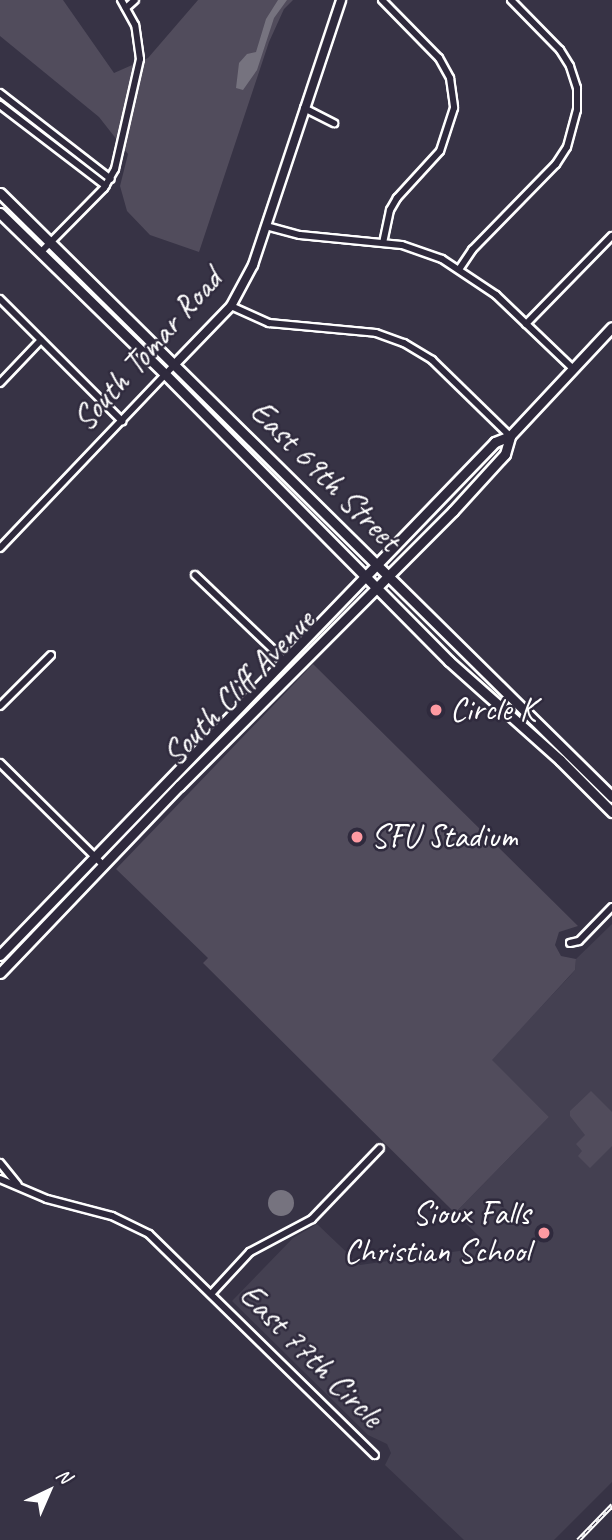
<!DOCTYPE html>
<style>
body{margin:0}
#map{position:relative;width:612px;height:1540px;overflow:hidden;background:#373345;font-family:Caveat,sans-serif}
div>[style]{position:absolute}
[style*='--x']{left:calc(var(--x)*1px);top:calc(var(--y)*1px);width:calc(var(--w)*1px);rotate:calc(var(--a)*1deg)}
.built>*{inset:0;background:#444051}
.green>*{inset:0;background:#514c5c}
.water>*{inset:0;background:#76737f}
.round{border-radius:50%}
.roads{filter:drop-shadow(2px 0 #fff) drop-shadow(-2px 0 #fff) drop-shadow(0 2px #fff) drop-shadow(0 -2px #fff)}
.minor>*{height:6px;margin:-3px;padding:0 3px;transform-origin:3px;border-radius:3px;background:#2f2a3d}
.tertiary>*{height:8px;margin:-4px;padding:0 4px;transform-origin:4px;border-radius:4px;background:#2f2a3d}
.secondary>*{height:9px;margin:-4.5px;padding:0 4.5px;transform-origin:4.5px;border-radius:4.5px;background:#2f2a3d}
.rail>*{height:4.5px;margin-top:-2.25px;transform-origin:0;background:repeating-linear-gradient(90deg,#2f2a3d 0 5px,#fff 0 10px);box-sizing:border-box;border-block:2px solid #fff}
.dots>*{width:19px;height:19px;translate:-50% -50%;box-sizing:border-box;border:4px solid #2f2a3d;border-radius:50%}
span{translate:-50% -50%;white-space:nowrap;text-align:center;line-height:1.15;-webkit-text-stroke:5px #2f2a3d;paint-order:stroke}
.street-label{font-size:33px;color:#fff}
.poi-label{font-size:33px;color:#fff}
.left{translate:0 -50%;text-align:left}
.right{translate:-100% -50%;text-align:right}
.north{position:absolute;left:14px;top:1456px;width:70px;height:70px;-webkit-text-stroke:5px #2f2a3d;paint-order:stroke;rotate:44deg;font-size:19px;font-weight:700;line-height:28px;text-align:center;color:#fff}
.north::after{content:'';display:block;margin:auto;width:24px;height:32px;background:#fff;clip-path:polygon(50% 0,100% 100%,50% 72%,0 100%)}
</style>
<div id="map">
<div class="built">
<div style="clip-path:polygon(612px 924px,612px 1482px,554px 1540px,464px 1540px,385px 1465px,391px 1453px,387px 1444px,368px 1435px,232px 1301px,293px 1238px,317px 1224px,360px 1265px,473px 1249px,483px 1240px,455px 1213px,549px 1117px,491px 1060px,569px 977px,575px 970px,576px 959px)"></div>
</div>
<div class="green">
<div style="clip-path:polygon(0 0,63px 0,114px 73px,148px 58px,198px 0,293px 0,284px 9px,269px 42px,199px 252px,150px 235px,127px 211px,120px 186px,128px 154px,99px 117px,0 36px)"></div>
<div style="clip-path:polygon(313px 664px,578px 926px,559px 932px,555px 945px,561px 956px,576px 959px,575px 970px,492px 1060px,549px 1117px,455px 1213px,203px 963px,208px 958px,116px 869px)"></div>
<div style="clip-path:polygon(591px 1091px,612px 1112px,612px 1146px,590px 1168px,578px 1156px,582px 1151px,576px 1144px,585px 1135px,570px 1116px,570px 1111px)"></div>
</div>
<div class="water">
<div style="clip-path:polygon(278px 0,287px 0,274px 18px,257px 70px,243px 90px,236px 88px,239px 63px,247px 54px,256px 52px,266px 19px)"></div>
<div class="round" style="left:268px;top:1190px;width:26px;height:26px"></div>
</div>
<div class="roads">
<div class="minor">
<div style="--x:382;--y:0;--w:81;--a:45.5"></div>
<div style="--x:439;--y:58;--w:23;--a:61"></div>
<div style="--x:450;--y:78;--w:30;--a:82"></div>
<div style="--x:454;--y:108;--w:45;--a:108"></div>
<div style="--x:440;--y:151;--w:64;--a:132.5"></div>
<div style="--x:397;--y:198;--w:14;--a:120"></div>
<div style="--x:390;--y:210;--w:33;--a:102"></div>
<div style="--x:126;--y:8;--w:12;--a:-42"></div>
<div style="--x:0;--y:93;--w:140;--a:37.8"></div>
<div style="--x:0;--y:105;--w:133;--a:37.4"></div>
<div style="--x:304;--y:108;--w:34;--a:27"></div>
<div style="--x:266;--y:226;--w:35;--a:15"></div>
<div style="--x:300;--y:235;--w:102;--a:5.6"></div>
<div style="--x:402;--y:245;--w:42;--a:19.3"></div>
<div style="--x:442;--y:259;--w:65;--a:33.7"></div>
<div style="--x:496;--y:295;--w:105;--a:43.8"></div>
<div style="--x:40;--y:253;--w:91;--a:-45.4"></div>
<div style="--x:104;--y:188;--w:22;--a:-60"></div>
<div style="--x:115;--y:169;--w:113;--a:-77.2"></div>
<div style="--x:140;--y:59;--w:34;--a:-98"></div>
<div style="--x:135;--y:25;--w:29;--a:-119"></div>
<div style="--x:460;--y:268;--w:22;--a:-56"></div>
<div style="--x:472;--y:250;--w:120;--a:-45.7"></div>
<div style="--x:556;--y:164;--w:20;--a:-57"></div>
<div style="--x:567;--y:147;--w:38;--a:-75"></div>
<div style="--x:577;--y:110;--w:22;--a:-90"></div>
<div style="--x:577;--y:88;--w:23;--a:-108"></div>
<div style="--x:570;--y:66;--w:19;--a:-122"></div>
<div style="--x:560;--y:50;--w:70;--a:-134.4"></div>
<div style="--x:0;--y:299;--w:173;--a:45"></div>
<div style="--x:231;--y:306;--w:42;--a:24.1"></div>
<div style="--x:269;--y:323;--w:107;--a:5.3"></div>
<div style="--x:376;--y:333;--w:30;--a:20"></div>
<div style="--x:404;--y:343;--w:33;--a:31"></div>
<div style="--x:432;--y:360;--w:109;--a:44.3"></div>
<div style="--x:526;--y:324;--w:123;--a:-45.7"></div>
<div style="--x:0;--y:383;--w:59;--a:-46.4"></div>
<div style="--x:0;--y:548;--w:253;--a:-46.4"></div>
<div style="--x:195;--y:575;--w:124;--a:43.7"></div>
<div style="--x:0;--y:706;--w:72;--a:-45"></div>
<div style="--x:0;--y:763;--w:146;--a:44.7"></div>
<div style="--x:570;--y:943;--w:9;--a:-13"></div>
<div style="--x:579;--y:941;--w:47;--a:-45.9"></div>
<div style="--x:0;--y:1163;--w:28;--a:51"></div>
<div style="--x:0;--y:1179;--w:51;--a:23.1"></div>
<div style="--x:47;--y:1199;--w:67;--a:14.7"></div>
<div style="--x:112;--y:1216;--w:41;--a:25.9"></div>
<div style="--x:149;--y:1234;--w:316;--a:44.4"></div>
<div style="--x:212;--y:1293;--w:56;--a:-47.2"></div>
<div style="--x:250;--y:1252;--w:70;--a:-28"></div>
<div style="--x:312;--y:1219;--w:98;--a:-46.2"></div>
</div>
<div class="tertiary">
<div style="--x:174;--y:365;--w:82;--a:-46"></div>
<div style="--x:231;--y:306;--w:47;--a:-61.8"></div>
<div style="--x:253;--y:265;--w:279;--a:-71.6"></div>
</div>
<div class="secondary">
<div style="--x:0;--y:193;--w:860;--a:44.62"></div>
<div style="--x:0;--y:213;--w:231;--a:44.3"></div>
<div style="--x:165;--y:374;--w:404;--a:45.3"></div>
<div style="--x:449;--y:661;--w:149;--a:41.7"></div>
<div style="--x:560;--y:760;--w:74;--a:45"></div>
<div style="--x:0;--y:955;--w:713;--a:-46.02"></div>
<div style="--x:495;--y:442;--w:16;--a:-22"></div>
<div style="--x:0;--y:973;--w:259;--a:-46.3"></div>
<div style="--x:179;--y:786;--w:388;--a:-45.1"></div>
<div style="--x:453;--y:511;--w:77;--a:-47.6"></div>
<div style="--x:505;--y:454;--w:19;--a:-74"></div>
<div style="--x:510;--y:436;--w:149;--a:-46.9"></div>
</div>
</div>
<div class="rail">
<div style="--x:578;--y:1540;--w:49;--a:-45.8"></div>
</div>
<div class="dots">
<div style="left:436px;top:710px;background:#ff9aa2"></div>
<div style="left:357px;top:837px;background:#ff9aa2"></div>
<div style="left:544px;top:1233px;background:#ff9aa2"></div>
</div>
<div class="street-label">
<span style="left:148px;top:350px;rotate:-48deg">South Tomar Road</span>
<span style="left:325px;top:476px;rotate:45deg">East 69th Street</span>
<span style="left:239px;top:688px;rotate:-46deg">South Cliff Avenue</span>
<span style="left:311px;top:1356px;rotate:45deg">East 77th Circle</span>
</div>
<div class="poi-label">
<span class="left" style="left:450px;top:710px">Circle K</span>
<span class="left" style="left:371px;top:837px">SFU Stadium</span>
<span class="right" style="left:530px;top:1233px">Sioux Falls<br>Christian School</span>
</div>
<div class="north">N</div>
</div>
